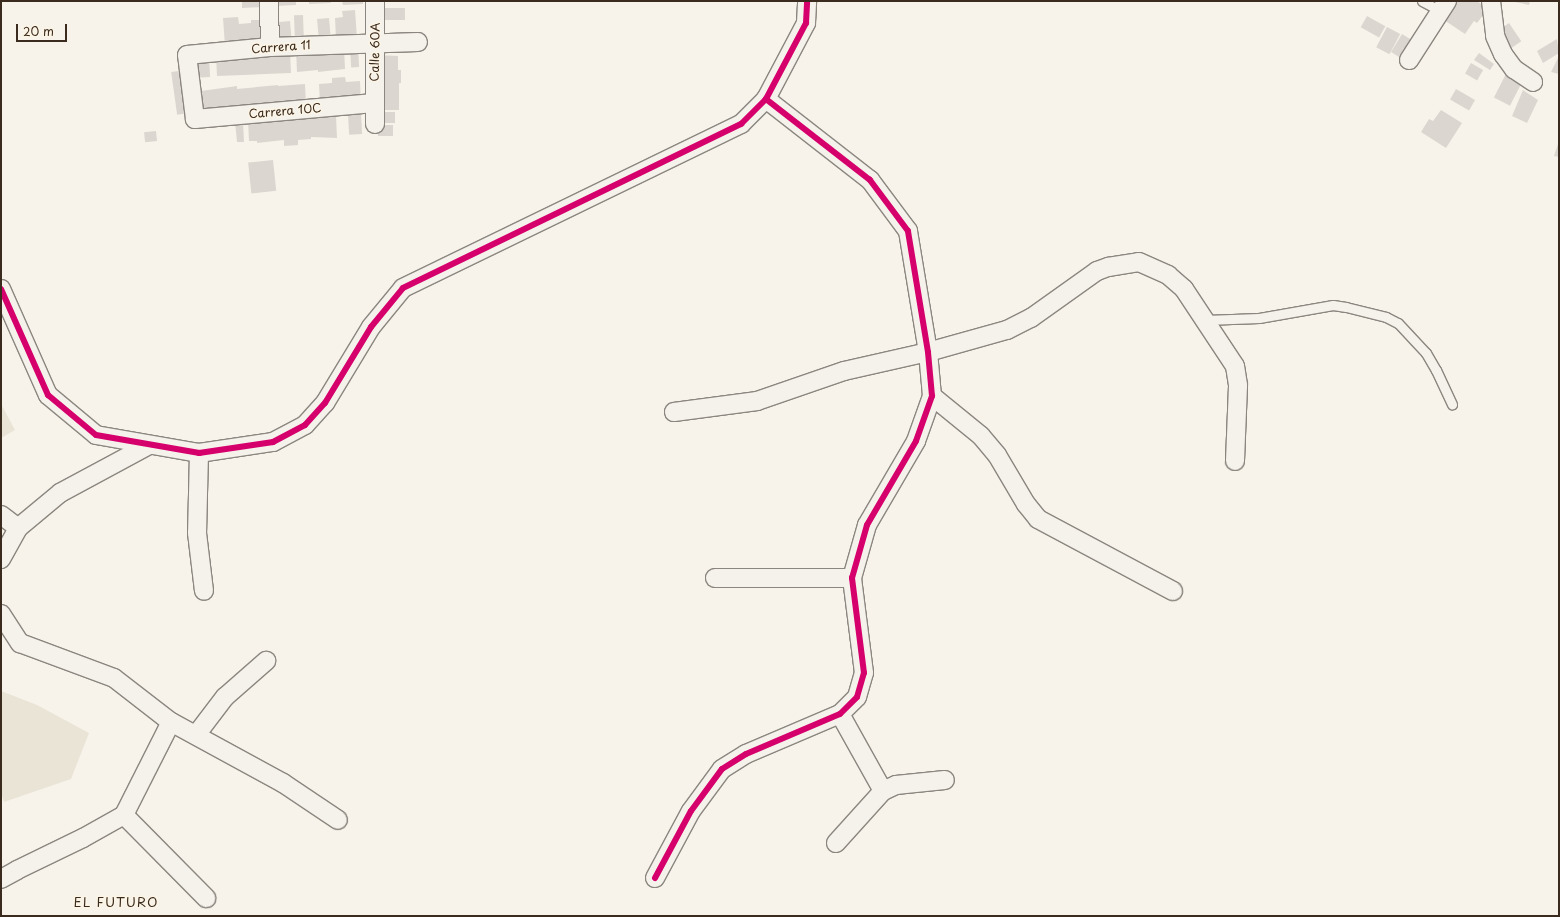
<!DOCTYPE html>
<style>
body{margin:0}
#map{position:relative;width:1560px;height:917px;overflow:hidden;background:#f7f3ea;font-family:"Playpen Sans",sans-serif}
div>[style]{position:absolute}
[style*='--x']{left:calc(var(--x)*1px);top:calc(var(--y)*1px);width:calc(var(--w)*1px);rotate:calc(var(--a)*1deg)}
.green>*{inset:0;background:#eae4d7}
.building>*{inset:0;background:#dbd7d0;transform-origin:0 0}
.roads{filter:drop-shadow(1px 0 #8b867f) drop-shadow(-1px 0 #8b867f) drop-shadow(0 1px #8b867f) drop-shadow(0 -1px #8b867f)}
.lane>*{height:9px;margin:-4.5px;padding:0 4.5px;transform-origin:4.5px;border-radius:4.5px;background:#f5f2ec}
.street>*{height:18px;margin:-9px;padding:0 9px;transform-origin:9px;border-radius:9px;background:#f5f2ec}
.cycleway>*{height:6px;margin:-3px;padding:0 3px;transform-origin:3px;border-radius:3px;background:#d6006c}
span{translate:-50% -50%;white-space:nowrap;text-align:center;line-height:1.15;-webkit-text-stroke:3px #fcf5e5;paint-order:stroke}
.street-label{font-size:12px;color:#3b2a1e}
.neighbourhood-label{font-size:13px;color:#3b2a1e;letter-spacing:1px}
.frame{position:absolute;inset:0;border:2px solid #3b2a1e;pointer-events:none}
.scale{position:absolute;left:16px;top:24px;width:51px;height:18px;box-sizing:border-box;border:2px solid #3b2a1e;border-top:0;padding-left:5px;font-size:12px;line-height:14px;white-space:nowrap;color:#3b2a1e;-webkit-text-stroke:3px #fcf5e5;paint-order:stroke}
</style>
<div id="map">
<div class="green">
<div style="clip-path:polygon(1px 404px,15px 430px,1px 438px)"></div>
<div style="clip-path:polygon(1px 691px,37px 705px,89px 733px,71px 779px,4px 802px,1px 793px)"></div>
</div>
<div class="building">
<div style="clip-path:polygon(242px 1px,261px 1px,263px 7px,242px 8px)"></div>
<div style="clip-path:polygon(275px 1px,296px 1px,296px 5px,275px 6px)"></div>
<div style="clip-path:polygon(309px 1px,330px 1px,331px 3px,309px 4px)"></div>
<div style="clip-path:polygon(342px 1px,363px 1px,363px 4px,343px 5px)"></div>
<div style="clip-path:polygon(1452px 1px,1477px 1px,1488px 9px,1477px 23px,1474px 21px,1465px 34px,1441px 18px)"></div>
<div style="clip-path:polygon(1510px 1px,1530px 1px,1529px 5px)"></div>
<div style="left:379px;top:8px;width:26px;height:12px"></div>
<div style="clip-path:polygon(355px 10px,357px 38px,336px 39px,335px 18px,343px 17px,342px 11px)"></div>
<div style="left:303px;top:15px;width:26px;height:9px;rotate:88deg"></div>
<div style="left:1367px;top:16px;width:21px;height:13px;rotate:29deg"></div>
<div style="clip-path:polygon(238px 17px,239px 24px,251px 23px,251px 20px,264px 20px,266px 43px,225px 46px,223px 18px)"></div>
<div style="left:329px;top:18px;width:21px;height:12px;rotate:85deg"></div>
<div style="left:290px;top:21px;width:21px;height:20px;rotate:85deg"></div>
<div style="left:1509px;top:23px;width:22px;height:12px;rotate:56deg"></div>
<div style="left:1387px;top:27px;width:15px;height:23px;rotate:28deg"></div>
<div style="clip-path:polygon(1402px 34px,1415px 42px,1409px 51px,1404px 48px,1399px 57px,1391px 52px)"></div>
<div style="clip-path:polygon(1557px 39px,1559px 53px,1543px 63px,1537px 51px)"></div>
<div style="left:358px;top:46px;width:21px;height:8px;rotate:87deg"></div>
<div style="clip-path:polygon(344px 47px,345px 69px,318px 72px,318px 70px,297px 72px,296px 50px)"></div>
<div style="clip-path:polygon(290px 51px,291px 73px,217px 76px,216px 55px,262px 52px,263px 57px,269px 57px,269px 52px)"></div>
<div style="clip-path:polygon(1479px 53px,1494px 64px,1490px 70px,1474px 60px)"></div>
<div style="clip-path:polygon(378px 55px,398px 56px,398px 70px,401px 70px,401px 83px,399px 83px,399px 110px,378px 110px)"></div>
<div style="left:209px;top:56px;width:21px;height:14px;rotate:87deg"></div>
<div style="clip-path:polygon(1559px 56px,1559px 74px,1551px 72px)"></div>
<div style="left:1471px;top:63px;width:14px;height:12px;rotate:30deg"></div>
<div style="left:186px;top:70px;width:43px;height:15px;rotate:82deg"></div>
<div style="left:1508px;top:70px;width:18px;height:31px;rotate:27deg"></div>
<div style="clip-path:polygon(345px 77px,346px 82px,360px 81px,361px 102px,320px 105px,319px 84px,332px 83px,332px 78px)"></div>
<div style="clip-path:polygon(305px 84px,306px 106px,195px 113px,194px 92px,237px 86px,237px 89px,278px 85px,278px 86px)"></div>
<div style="left:1456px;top:89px;width:22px;height:12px;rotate:30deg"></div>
<div style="clip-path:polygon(1523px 90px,1538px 100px,1527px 123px,1512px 116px)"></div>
<div style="clip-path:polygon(1441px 110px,1462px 123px,1446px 148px,1421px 132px,1429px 119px,1433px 121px)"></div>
<div style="left:378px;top:112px;width:17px;height:11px"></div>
<div style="left:361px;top:113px;width:21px;height:13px;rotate:87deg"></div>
<div style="clip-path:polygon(336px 115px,337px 138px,311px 137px,311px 139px,298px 140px,298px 145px,284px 146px,284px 140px,257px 143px,257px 141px,249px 141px,248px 120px)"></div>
<div style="clip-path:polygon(235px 121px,243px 121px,244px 142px,237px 142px)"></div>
<div style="left:378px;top:125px;width:15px;height:11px"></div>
<div style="left:156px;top:131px;width:10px;height:12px;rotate:84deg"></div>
<div style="clip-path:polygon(1559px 141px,1559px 157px,1554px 156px)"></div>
<div style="left:273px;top:160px;width:31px;height:25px;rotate:84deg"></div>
</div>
<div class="roads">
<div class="lane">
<div style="--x:1422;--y:1;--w:21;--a:28"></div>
<div style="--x:1205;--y:320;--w:54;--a:-2.1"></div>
<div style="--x:1259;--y:318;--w:75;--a:-10"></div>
<div style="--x:1333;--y:305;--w:13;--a:9"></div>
<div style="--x:1346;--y:307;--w:41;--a:14"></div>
<div style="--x:1386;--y:317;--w:13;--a:27"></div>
<div style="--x:1398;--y:323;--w:41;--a:47"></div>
<div style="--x:1426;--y:353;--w:20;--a:60"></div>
<div style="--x:1436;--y:370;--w:38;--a:65"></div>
</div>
<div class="street">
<div style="--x:269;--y:1;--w:46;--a:88.8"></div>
<div style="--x:1491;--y:1;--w:35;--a:83"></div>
<div style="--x:1495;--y:36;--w:20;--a:66"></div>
<div style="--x:1503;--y:54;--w:19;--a:54"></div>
<div style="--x:1514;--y:69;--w:23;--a:34"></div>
<div style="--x:1409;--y:60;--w:70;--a:-57.2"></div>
<div style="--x:374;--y:103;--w:180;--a:174.9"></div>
<div style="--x:195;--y:119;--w:64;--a:-97.1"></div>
<div style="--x:187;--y:55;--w:83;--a:-5.5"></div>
<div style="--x:270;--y:47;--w:148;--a:-1.9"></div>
<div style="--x:375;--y:124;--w:123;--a:-90"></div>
<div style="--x:1;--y:289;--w:116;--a:66.1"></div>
<div style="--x:48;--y:395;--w:62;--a:39.8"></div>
<div style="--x:96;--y:435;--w:105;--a:9.9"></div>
<div style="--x:199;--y:453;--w:75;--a:-8.5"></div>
<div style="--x:273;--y:442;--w:36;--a:-28"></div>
<div style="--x:305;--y:425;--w:30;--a:-48"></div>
<div style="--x:325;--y:403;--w:89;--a:-58.8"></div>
<div style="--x:371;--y:327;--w:50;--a:-50.6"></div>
<div style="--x:403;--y:288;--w:376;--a:-25.9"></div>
<div style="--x:741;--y:124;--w:35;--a:-45"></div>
<div style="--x:766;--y:99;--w:86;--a:-62.2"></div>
<div style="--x:806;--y:23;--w:22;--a:-87"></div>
<div style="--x:932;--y:396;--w:63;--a:39.2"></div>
<div style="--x:981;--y:436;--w:25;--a:50"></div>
<div style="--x:997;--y:455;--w:57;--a:59.4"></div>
<div style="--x:1026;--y:504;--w:19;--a:51"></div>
<div style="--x:1038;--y:519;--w:153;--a:28.1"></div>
<div style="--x:674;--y:412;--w:84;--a:-7.5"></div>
<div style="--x:757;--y:401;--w:92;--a:-19"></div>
<div style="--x:844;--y:371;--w:86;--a:-12.7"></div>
<div style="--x:928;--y:352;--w:82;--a:-15.6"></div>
<div style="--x:1007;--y:330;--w:27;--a:-27"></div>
<div style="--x:1031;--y:318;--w:81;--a:-35.5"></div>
<div style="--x:1097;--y:271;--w:12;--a:-20"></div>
<div style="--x:1108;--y:267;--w:31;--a:-9"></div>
<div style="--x:1139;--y:262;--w:32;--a:24"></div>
<div style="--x:1168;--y:275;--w:21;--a:41"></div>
<div style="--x:1184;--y:289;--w:92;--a:56.5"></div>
<div style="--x:1235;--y:366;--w:20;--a:81"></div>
<div style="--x:1238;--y:386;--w:75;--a:92.3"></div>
<div style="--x:199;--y:453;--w:80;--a:91.4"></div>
<div style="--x:197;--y:533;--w:58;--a:83.1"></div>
<div style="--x:1;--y:515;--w:21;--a:37"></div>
<div style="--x:1;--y:559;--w:35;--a:-61"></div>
<div style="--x:18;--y:528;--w:55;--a:-39.8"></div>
<div style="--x:60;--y:493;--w:101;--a:-28.3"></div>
<div style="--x:715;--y:578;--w:137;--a:0"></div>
<div style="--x:1;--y:614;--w:35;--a:57"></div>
<div style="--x:20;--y:643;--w:100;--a:20.4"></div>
<div style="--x:114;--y:678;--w:72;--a:37.7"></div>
<div style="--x:171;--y:722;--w:128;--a:28.6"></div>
<div style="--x:283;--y:783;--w:66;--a:33.9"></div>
<div style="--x:840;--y:714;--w:88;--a:60.8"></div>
<div style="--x:196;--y:735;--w:48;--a:-52.7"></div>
<div style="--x:225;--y:697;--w:55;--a:-41.3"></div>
<div style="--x:124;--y:815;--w:117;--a:45.3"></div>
<div style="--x:836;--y:843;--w:70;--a:-47.9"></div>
<div style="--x:883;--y:791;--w:14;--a:-25"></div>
<div style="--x:896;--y:785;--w:49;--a:-5.8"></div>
<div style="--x:655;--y:878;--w:76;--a:-61.8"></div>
<div style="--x:691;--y:811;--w:52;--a:-53.6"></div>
<div style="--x:722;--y:769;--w:28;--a:-32"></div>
<div style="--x:746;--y:754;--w:102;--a:-23.1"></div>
<div style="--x:840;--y:714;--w:24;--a:-45"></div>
<div style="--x:857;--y:697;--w:25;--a:-74"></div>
<div style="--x:864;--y:673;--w:96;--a:-97.2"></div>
<div style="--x:852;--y:578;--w:55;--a:-74.2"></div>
<div style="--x:867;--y:525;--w:97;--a:-59.7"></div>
<div style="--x:916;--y:441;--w:48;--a:-70.4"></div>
<div style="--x:932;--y:396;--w:44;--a:-95.2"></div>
<div style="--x:928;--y:352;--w:123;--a:-99.4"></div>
<div style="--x:908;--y:231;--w:64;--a:-126.7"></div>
<div style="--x:870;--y:180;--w:132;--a:-142.1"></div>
<div style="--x:1;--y:879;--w:18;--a:-29"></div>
<div style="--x:17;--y:870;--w:73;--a:-25.9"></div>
<div style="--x:83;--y:838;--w:47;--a:-29.3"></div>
<div style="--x:124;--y:815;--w:104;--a:-63.2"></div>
</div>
</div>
<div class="cycleway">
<div style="--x:1;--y:289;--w:116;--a:66.1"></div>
<div style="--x:48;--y:395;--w:62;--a:39.8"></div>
<div style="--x:96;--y:435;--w:105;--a:9.9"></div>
<div style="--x:199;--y:453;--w:75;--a:-8.5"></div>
<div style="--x:273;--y:442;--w:36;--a:-28"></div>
<div style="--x:305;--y:425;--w:30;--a:-48"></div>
<div style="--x:325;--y:403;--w:89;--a:-58.8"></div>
<div style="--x:371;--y:327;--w:50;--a:-50.6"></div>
<div style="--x:403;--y:288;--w:376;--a:-25.9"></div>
<div style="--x:741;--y:124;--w:35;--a:-45"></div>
<div style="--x:766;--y:99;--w:86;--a:-62.2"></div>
<div style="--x:806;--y:23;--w:22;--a:-87"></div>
<div style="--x:655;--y:878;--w:76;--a:-61.8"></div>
<div style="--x:691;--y:811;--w:52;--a:-53.6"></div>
<div style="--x:722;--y:769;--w:28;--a:-32"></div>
<div style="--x:746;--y:754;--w:102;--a:-23.1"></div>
<div style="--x:840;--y:714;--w:24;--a:-45"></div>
<div style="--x:857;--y:697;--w:25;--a:-74"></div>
<div style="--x:864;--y:673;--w:96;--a:-97.2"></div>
<div style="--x:852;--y:578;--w:55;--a:-74.2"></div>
<div style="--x:867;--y:525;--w:97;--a:-59.7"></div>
<div style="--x:916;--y:441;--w:48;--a:-70.4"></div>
<div style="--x:932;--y:396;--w:44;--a:-95.2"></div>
<div style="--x:928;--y:352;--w:123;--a:-99.4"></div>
<div style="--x:908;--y:231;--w:64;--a:-126.7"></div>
<div style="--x:870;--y:180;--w:132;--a:-142.1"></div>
</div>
<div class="street-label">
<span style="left:281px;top:47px;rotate:-4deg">Carrera 11</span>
<span style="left:375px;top:52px;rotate:-89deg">Calle 60A</span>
<span style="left:285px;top:111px;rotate:-5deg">Carrera 10C</span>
</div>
<div class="neighbourhood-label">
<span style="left:116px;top:902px">EL FUTURO</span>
</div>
<div class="frame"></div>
<div class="scale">20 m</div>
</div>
